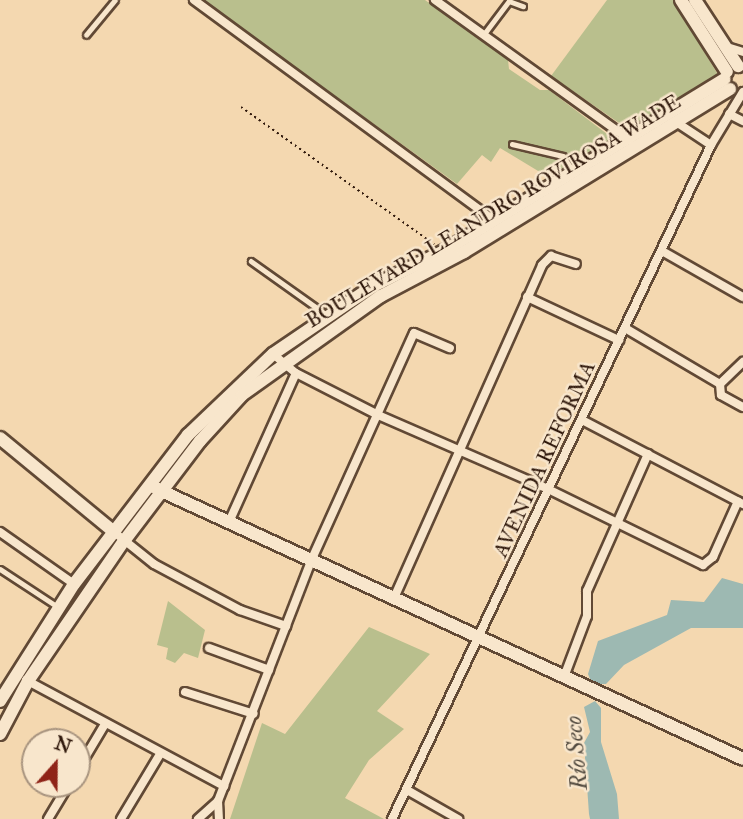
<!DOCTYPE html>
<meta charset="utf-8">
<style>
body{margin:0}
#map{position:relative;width:743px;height:819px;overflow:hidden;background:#f4d8b0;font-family:"IM FELL Great Primer",serif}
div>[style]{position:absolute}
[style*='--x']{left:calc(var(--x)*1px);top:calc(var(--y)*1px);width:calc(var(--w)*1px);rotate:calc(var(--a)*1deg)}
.green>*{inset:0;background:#b9bf8d}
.water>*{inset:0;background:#9db9b2}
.path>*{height:2px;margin-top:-1px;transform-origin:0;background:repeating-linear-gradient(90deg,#30190c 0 2px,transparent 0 5.5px)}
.roads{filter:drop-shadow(2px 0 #614935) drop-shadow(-2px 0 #614935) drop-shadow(0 2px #614935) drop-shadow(0 -2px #614935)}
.lane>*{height:4.5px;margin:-2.25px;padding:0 2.25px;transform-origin:2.25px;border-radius:2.25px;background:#f8e6cc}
.street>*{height:8px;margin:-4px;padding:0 4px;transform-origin:4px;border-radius:4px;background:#f8e6cc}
.secondary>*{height:12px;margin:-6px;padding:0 6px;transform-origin:6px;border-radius:6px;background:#f8e6cc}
span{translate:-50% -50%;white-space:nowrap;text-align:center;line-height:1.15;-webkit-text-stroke:5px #f8e6cc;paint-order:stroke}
.street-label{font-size:21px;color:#30190c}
.water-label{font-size:23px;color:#51493e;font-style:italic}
.north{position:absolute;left:21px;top:728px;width:70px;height:70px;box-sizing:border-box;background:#f8e6cc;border:2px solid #a8947f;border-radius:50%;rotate:21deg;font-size:19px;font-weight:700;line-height:28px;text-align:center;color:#30190c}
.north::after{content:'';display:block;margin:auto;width:24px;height:32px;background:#8f2418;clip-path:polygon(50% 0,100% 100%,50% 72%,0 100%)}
</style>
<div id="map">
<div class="green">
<div style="clip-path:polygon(202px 0,425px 0,508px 60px,509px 69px,540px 90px,549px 90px,615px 140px,553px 180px,500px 148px,491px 162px,482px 155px,457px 184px)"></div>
<div style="clip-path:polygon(607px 0,673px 0,717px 73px,718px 79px,635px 134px,551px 76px)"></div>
<div style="clip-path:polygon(168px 601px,205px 630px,198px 658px,184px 653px,175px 663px,166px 659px,168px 648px,157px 645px)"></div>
<div style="clip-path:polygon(369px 627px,430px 654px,377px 711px,404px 729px,369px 760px,345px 798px,384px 819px,230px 819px,262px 723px,285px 734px)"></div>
</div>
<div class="water">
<div style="clip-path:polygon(722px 578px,743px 584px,743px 628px,691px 628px,624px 665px,606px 684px,592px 684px,588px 674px,598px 641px,667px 615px,671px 600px,704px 602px)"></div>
<div style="clip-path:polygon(595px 701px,601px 708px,601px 742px,617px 794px,619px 819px,590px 819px,589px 814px,584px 743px,590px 732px,584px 707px)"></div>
</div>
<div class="path">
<div style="--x:241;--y:107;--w:237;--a:35.4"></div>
</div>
<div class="roads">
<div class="lane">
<div style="--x:484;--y:34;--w:41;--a:-52.9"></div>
<div style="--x:509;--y:1;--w:15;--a:20"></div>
<div style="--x:86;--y:35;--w:45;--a:-50.4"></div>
<div style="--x:512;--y:144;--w:52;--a:13.2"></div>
<div style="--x:563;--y:156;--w:18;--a:56"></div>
<div style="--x:251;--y:261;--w:93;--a:35.4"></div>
<div style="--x:0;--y:569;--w:69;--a:33.2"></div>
</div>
<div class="street">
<div style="--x:194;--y:0;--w:371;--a:36.3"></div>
<div style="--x:435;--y:0;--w:240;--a:35.7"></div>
<div style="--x:727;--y:47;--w:17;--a:17"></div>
<div style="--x:729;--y:114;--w:16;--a:27"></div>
<div style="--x:676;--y:122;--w:42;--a:33.3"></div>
<div style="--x:662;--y:251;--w:93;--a:29.6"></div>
<div style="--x:527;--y:297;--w:102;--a:25.1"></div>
<div style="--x:625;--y:328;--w:110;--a:30.5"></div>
<div style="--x:273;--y:354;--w:30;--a:40"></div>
<div style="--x:296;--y:373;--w:92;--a:27.1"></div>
<div style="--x:378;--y:415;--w:185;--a:23.5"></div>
<div style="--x:548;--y:489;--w:173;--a:26.1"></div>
<div style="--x:703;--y:565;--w:13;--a:-39"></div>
<div style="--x:713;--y:557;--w:61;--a:-65.9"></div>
<div style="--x:720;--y:384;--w:11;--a:85"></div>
<div style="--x:721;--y:395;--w:25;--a:29"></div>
<div style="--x:720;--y:384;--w:32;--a:-44"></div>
<div style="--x:582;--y:420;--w:182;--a:27.6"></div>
<div style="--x:229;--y:522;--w:163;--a:-65.8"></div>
<div style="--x:0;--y:532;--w:90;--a:35.1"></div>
<div style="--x:114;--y:532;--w:51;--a:38.7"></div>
<div style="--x:154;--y:564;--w:98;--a:28.1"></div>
<div style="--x:240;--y:610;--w:49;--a:19.2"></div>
<div style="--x:394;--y:598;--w:364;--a:-66"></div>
<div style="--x:542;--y:265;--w:13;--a:-45"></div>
<div style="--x:551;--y:256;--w:26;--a:18"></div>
<div style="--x:209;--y:648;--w:64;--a:20.1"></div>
<div style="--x:564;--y:677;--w:65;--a:-69.3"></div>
<div style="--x:587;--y:616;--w:25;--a:-90"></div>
<div style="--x:587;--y:591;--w:150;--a:-66"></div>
<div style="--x:26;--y:680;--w:225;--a:28.2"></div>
<div style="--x:185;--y:692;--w:72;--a:17.7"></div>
<div style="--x:77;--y:771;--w:55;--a:-59.2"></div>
<div style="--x:407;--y:790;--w:59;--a:29.6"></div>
<div style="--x:218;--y:801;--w:18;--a:87"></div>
<div style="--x:48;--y:819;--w:41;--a:-59"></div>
<div style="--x:121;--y:819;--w:76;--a:-59"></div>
<div style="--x:198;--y:819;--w:27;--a:-42"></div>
<div style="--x:218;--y:801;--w:257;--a:-68.8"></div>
<div style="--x:311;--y:561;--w:250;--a:-65.7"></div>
<div style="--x:414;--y:333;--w:39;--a:23"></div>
<div style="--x:392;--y:819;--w:746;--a:-64.67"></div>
<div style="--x:711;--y:145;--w:62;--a:-58.9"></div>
</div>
<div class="secondary">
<div style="--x:681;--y:0;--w:85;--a:57.4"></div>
<div style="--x:695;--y:0;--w:79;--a:56.9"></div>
<div style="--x:0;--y:438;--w:148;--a:39.5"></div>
<div style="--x:155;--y:488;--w:647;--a:24.74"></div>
<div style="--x:0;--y:701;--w:138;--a:-57.7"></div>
<div style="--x:74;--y:584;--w:188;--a:-52.6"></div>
<div style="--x:188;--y:435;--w:117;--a:-43.6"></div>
<div style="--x:273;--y:354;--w:121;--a:-34.2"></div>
<div style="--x:373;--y:286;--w:79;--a:-26.2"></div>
<div style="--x:444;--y:251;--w:329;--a:-31.5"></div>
<div style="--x:0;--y:734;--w:60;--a:-62.2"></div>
<div style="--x:28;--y:681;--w:170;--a:-55.6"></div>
<div style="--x:124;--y:541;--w:126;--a:-52.8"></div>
<div style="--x:200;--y:441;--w:62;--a:-47.6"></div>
<div style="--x:242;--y:395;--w:171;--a:-35.5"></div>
<div style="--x:381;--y:296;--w:94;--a:-27.9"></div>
<div style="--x:464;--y:252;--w:312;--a:-31.5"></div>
</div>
</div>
<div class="street-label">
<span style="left:493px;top:211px;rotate:-31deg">BOULEVARD LEANDRO ROVIROSA WADE</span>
<span style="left:544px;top:459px;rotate:-65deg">AVENIDA REFORMA</span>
</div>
<div class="water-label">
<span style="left:576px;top:753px;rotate:-95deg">Río Seco</span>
</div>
<div class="north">N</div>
</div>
